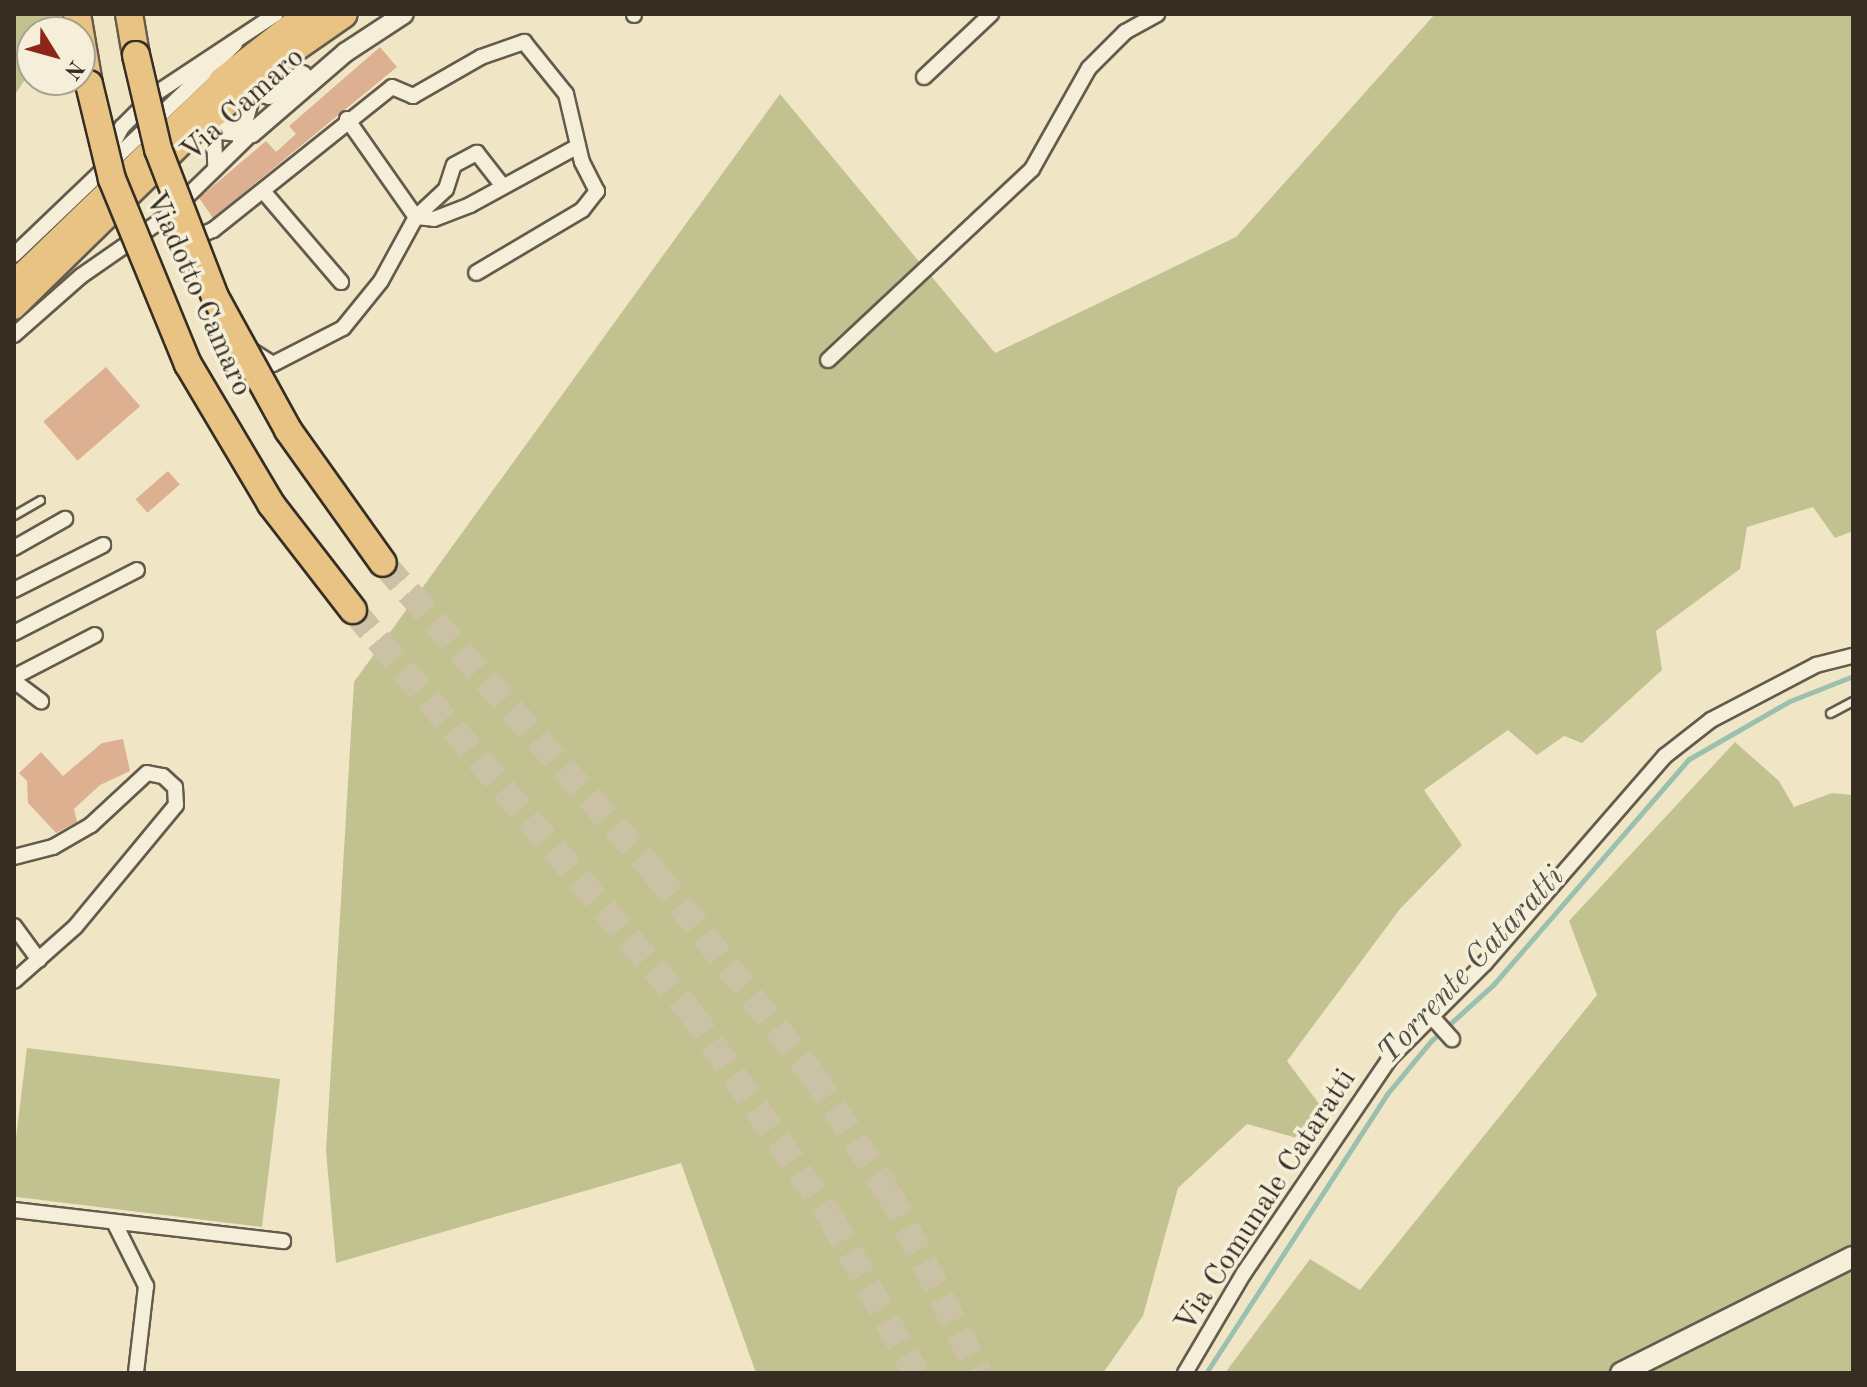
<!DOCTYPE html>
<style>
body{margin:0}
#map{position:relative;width:1867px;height:1387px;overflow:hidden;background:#f0e6c6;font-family:"Old Standard TT",serif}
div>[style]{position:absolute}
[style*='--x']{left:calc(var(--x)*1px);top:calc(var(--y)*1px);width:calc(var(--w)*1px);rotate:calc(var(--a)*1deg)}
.green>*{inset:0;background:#c2c290;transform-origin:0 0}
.stream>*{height:5px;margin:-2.5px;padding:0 2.5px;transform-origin:2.5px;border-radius:2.5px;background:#9bc0af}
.building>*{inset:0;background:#ddb091;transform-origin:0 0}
.motorway-tunnel>*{height:26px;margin-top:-13px;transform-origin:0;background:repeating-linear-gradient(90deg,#cbc1a5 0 26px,transparent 0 39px)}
.roads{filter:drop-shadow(2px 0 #645b4c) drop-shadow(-2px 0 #645b4c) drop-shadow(0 2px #645b4c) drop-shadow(0 -2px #645b4c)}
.service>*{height:7px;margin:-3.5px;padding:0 3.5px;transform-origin:3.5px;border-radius:3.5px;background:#f5efda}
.minor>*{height:14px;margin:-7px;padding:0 7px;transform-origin:7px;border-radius:7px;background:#f5efda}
.tertiary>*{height:18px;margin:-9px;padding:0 9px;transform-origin:9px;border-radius:9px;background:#f5efda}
.secondary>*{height:20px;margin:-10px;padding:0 10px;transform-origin:10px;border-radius:10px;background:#f5efda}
.primary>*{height:22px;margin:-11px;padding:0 11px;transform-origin:11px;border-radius:11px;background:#e8c383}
.motorway>*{height:26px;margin:-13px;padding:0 13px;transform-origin:13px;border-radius:13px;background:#e8c383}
.bridges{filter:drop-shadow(2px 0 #362d23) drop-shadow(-2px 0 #362d23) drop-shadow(0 2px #362d23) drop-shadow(0 -2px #362d23)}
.motorway-bridge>*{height:26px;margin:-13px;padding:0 13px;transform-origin:13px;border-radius:13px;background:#e8c383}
span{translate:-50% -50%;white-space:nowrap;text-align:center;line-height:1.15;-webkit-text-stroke:7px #f5efda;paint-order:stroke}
.street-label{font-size:30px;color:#362d23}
.water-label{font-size:32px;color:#4f5246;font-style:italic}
.frame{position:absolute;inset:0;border:16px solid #362d23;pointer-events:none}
.north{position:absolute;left:16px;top:16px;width:80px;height:80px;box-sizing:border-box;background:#f5efda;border:2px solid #a9a191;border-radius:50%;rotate:127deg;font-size:22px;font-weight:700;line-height:32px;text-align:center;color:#362d23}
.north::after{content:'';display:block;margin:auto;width:28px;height:36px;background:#8f2418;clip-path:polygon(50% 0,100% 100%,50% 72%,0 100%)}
</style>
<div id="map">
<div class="green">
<div style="clip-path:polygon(14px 14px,53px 14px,46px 32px,32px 32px,32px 69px,14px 96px)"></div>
<div style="clip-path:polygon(1435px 14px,1853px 14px,1853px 531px,1835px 538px,1813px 507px,1747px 527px,1740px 569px,1656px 631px,1662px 670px,1582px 743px,1564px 736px,1537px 755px,1508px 730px,1424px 790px,1462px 845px,1400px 909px,1287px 1061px,1323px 1109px,1297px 1138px,1247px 1124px,1178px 1188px,1143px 1316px,1103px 1373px,756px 1373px,681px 1163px,336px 1263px,326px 1151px,354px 682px,780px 94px,995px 353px,1236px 237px)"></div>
<div style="clip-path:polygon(1735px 742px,1779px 781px,1794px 807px,1832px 793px,1853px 795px,1853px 1373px,1225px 1373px,1310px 1259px,1360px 1290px,1597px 995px,1569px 921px)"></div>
<div style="left:27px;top:1048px;width:255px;height:149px;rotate:7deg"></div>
</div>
<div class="stream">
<div style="--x:1206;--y:1373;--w:333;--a:-57"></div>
<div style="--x:1387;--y:1094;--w:69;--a:-50.3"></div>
<div style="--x:1431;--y:1041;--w:84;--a:-42.1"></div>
<div style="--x:1493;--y:985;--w:299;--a:-49.1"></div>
<div style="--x:1689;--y:759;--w:116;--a:-29.9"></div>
<div style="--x:1790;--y:701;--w:68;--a:-21.6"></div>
</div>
<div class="building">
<div style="clip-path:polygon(380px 47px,397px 67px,213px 218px,199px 198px,266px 141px,276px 152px,296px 134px,289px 126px)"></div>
<div style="left:106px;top:367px;width:52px;height:83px;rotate:49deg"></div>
<div style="left:168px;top:471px;width:18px;height:43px;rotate:49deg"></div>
<div style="clip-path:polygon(123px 739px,130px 771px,100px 785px,74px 809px,77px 822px,56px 833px,28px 803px,27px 781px,19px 773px,41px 752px,63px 776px,102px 743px)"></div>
</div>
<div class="motorway-tunnel">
<div style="--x:383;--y:563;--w:414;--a:48.7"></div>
<div style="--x:656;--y:874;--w:255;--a:52"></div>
<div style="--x:813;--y:1075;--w:140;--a:57.2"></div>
<div style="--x:889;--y:1193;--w:201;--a:63.4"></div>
<div style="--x:353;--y:610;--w:524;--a:49.96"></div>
<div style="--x:690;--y:1011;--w:250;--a:55.7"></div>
<div style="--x:831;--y:1218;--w:177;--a:61.3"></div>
</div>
<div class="roads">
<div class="service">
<div style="--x:14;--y:515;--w:30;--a:-30"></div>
<div style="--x:1830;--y:713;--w:26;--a:-28"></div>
</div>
<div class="minor">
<div style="--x:634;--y:15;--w:1;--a:-90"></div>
<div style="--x:924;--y:77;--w:92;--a:-43.2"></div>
<div style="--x:347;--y:119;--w:120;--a:54.9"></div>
<div style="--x:416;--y:217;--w:18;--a:6"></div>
<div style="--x:434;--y:219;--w:39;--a:-21"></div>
<div style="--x:470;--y:205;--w:123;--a:-28.6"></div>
<div style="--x:214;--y:130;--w:36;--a:88"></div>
<div style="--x:240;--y:141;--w:52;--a:-74.4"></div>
<div style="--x:107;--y:155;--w:32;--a:-62"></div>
<div style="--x:122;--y:127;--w:47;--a:-45"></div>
<div style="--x:155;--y:94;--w:145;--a:-33.5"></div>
<div style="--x:263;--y:191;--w:120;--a:49.4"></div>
<div style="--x:189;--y:240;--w:26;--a:-23"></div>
<div style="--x:213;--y:230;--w:229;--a:-38.6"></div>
<div style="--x:392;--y:87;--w:23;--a:23"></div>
<div style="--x:413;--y:96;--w:78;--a:-29.8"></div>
<div style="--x:481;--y:57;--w:46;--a:-19.2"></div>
<div style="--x:524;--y:42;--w:67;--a:51.1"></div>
<div style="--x:566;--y:94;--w:70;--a:76.8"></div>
<div style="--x:582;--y:162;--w:33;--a:63"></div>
<div style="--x:597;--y:191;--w:24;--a:128"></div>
<div style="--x:582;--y:210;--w:123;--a:149.3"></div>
<div style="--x:14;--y:255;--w:306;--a:-43.7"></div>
<div style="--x:14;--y:335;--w:89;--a:-41.4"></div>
<div style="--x:81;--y:276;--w:103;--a:-34.8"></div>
<div style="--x:166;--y:217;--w:120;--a:-44.3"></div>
<div style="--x:249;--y:349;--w:28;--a:32"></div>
<div style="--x:273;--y:364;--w:79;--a:-27.2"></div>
<div style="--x:343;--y:328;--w:60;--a:-51"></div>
<div style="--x:381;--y:281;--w:73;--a:-61.3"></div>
<div style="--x:416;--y:217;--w:41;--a:-43"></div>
<div style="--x:446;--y:189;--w:25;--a:-72"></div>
<div style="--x:454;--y:165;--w:26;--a:-28"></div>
<div style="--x:477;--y:153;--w:39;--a:52"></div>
<div style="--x:828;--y:360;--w:279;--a:-43.1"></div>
<div style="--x:1032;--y:169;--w:116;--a:-60.6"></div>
<div style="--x:1089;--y:68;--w:51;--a:-45"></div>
<div style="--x:1125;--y:32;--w:37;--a:-29"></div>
<div style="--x:14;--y:548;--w:59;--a:-29.6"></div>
<div style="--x:14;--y:590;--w:100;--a:-26.8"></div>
<div style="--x:14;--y:633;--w:138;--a:-27.1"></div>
<div style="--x:14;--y:677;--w:91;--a:-27.4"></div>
<div style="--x:14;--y:681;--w:34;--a:37"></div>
<div style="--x:14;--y:857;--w:40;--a:-14.4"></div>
<div style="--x:53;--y:847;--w:44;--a:-30.1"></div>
<div style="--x:91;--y:825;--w:76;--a:-42.9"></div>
<div style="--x:147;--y:773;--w:16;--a:11"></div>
<div style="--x:163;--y:776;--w:16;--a:43"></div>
<div style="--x:175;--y:787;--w:18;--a:87"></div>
<div style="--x:176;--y:805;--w:158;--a:129.6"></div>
<div style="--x:75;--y:927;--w:81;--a:138.5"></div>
<div style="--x:14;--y:926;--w:42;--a:53.7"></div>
<div style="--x:1432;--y:1017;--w:30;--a:48"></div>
<div style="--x:14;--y:1210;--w:271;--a:6.6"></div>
<div style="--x:114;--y:1222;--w:72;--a:63.4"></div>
<div style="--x:146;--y:1286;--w:88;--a:96.6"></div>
<div style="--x:1185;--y:1373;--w:116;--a:-59.5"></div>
<div style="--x:1244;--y:1273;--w:261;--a:-55.8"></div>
<div style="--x:1391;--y:1057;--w:133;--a:-45"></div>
<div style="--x:1485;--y:963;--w:274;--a:-49"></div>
<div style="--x:1665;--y:756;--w:58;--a:-38"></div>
<div style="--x:1711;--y:720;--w:119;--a:-27.6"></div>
<div style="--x:1816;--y:665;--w:38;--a:-14"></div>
</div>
<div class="tertiary">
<div style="--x:235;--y:85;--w:35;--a:16"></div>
<div style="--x:269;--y:95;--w:39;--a:-31"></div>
<div style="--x:198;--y:128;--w:54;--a:5.3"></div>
<div style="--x:252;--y:133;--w:124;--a:-40.8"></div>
<div style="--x:346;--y:52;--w:69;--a:-33.2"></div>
</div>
<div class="secondary">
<div style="--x:1621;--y:1373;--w:259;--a:-26.6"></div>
</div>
<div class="primary">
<div style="--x:14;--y:282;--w:289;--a:-44"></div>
<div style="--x:14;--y:308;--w:257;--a:-44.4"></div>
</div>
<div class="motorway">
<div style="--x:77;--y:14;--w:71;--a:80.3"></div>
<div style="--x:129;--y:14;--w:42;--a:80.3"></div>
<div style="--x:222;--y:81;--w:109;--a:-37.9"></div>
<div style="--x:198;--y:128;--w:82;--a:-42"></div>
<div style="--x:259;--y:73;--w:103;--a:-34.8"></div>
</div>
</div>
<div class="bridges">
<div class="motorway-bridge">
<div style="--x:136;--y:55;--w:97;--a:76.8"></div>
<div style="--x:158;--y:149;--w:159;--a:68.9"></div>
<div style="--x:215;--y:297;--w:152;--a:61.2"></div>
<div style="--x:288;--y:430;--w:163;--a:54.5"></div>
<div style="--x:89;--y:84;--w:98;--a:76.4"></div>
<div style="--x:112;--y:179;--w:200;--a:67.7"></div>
<div style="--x:188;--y:364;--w:163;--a:59.3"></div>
<div style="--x:271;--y:504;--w:134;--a:52.3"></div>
</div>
</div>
<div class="street-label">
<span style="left:243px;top:105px;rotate:-42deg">Via Camaro</span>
<span style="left:198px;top:294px;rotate:66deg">Viadotto Camaro</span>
<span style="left:1266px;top:1201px;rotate:-57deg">Via Comunale Cataratti</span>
</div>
<div class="water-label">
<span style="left:1472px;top:966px;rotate:-47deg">Torrente Cataratti</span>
</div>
<div class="frame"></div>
<div class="north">N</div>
</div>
